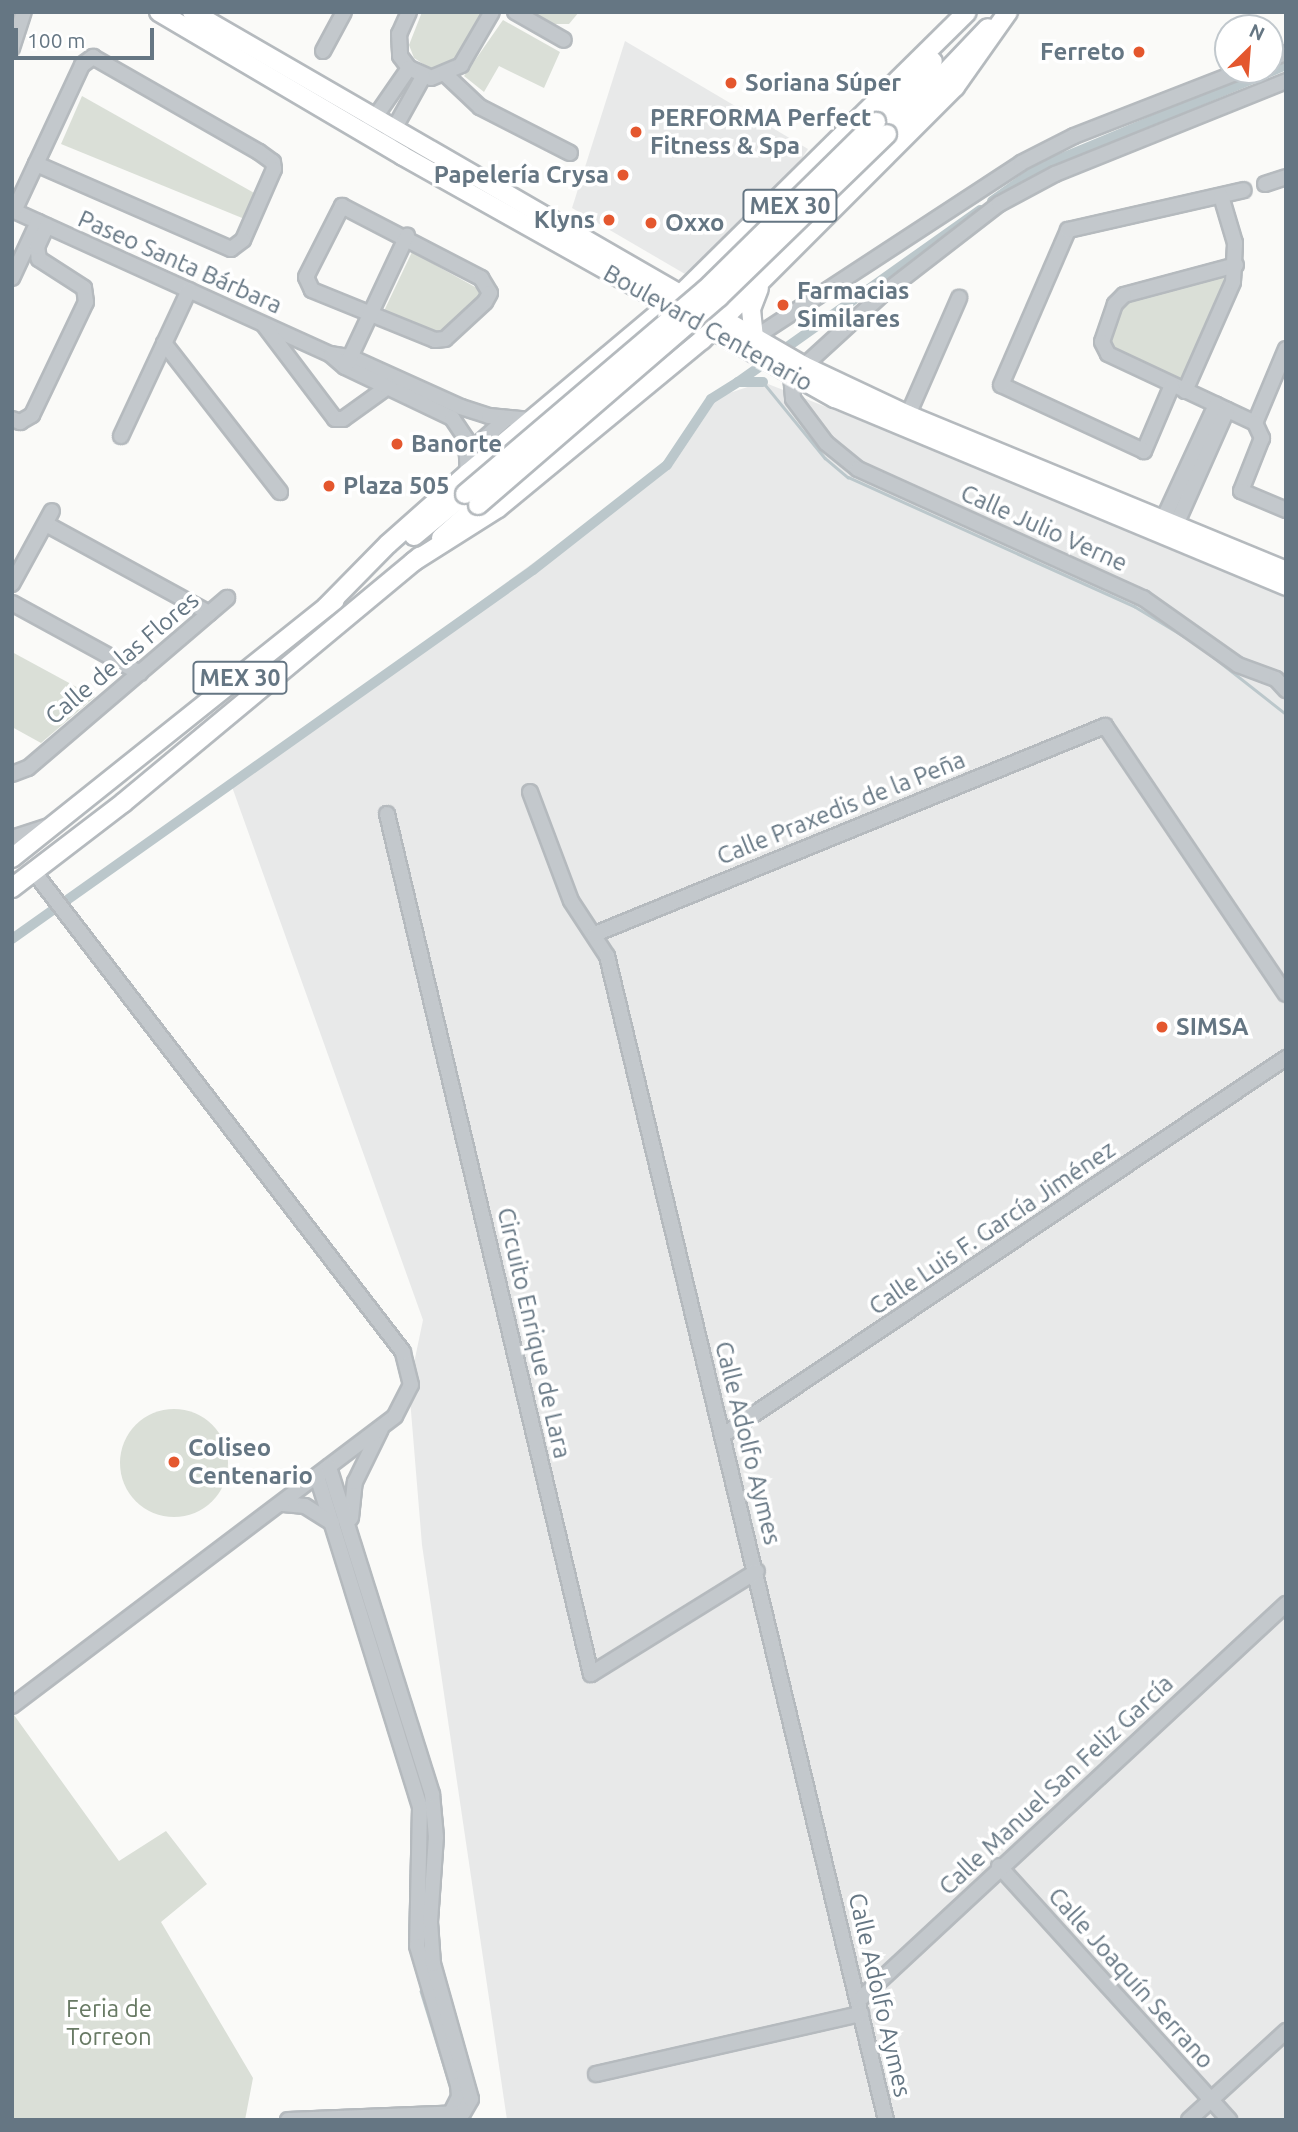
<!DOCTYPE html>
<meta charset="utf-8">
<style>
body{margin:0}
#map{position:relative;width:1298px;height:2132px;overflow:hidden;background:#fafaf8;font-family:Ubuntu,sans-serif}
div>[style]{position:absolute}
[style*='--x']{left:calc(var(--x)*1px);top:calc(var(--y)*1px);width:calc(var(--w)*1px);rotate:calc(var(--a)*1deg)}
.built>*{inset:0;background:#e8e9e9}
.green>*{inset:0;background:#dadfd7}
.round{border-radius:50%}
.stream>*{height:2.5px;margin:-1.25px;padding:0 1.25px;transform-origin:1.25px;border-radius:1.25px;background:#bbc7cb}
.canal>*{height:10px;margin:-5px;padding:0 5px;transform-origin:5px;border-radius:5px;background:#bbc7cb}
.roads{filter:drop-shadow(2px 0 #b5babe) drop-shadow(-2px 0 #b5babe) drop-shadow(0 2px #b5babe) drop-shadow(0 -2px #b5babe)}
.minor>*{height:14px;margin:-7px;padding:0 7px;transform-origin:7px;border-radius:7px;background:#c3c8cc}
.major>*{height:18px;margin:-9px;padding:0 9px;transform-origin:9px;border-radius:9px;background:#fff}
.bridges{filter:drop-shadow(2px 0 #b5babe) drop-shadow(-2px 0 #b5babe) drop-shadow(0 2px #b5babe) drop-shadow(0 -2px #b5babe)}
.major-bridge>*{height:18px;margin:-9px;padding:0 9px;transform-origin:9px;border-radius:9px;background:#fff}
.dots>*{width:19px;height:19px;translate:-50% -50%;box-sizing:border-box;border:4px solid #fff;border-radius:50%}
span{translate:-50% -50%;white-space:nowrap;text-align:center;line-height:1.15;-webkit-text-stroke:7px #fff;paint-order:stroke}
.shield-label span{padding:2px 5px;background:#fff;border:2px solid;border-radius:5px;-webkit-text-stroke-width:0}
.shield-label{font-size:23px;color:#657683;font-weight:700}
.poi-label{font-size:24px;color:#657683;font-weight:700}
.right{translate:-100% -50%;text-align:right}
.left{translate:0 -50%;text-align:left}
.street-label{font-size:24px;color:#657683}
.park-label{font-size:24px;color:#687a64}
.frame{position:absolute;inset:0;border:14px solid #657683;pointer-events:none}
.north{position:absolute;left:1214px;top:14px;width:70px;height:70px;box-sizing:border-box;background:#fff;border:2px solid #c1c8cd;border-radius:50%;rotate:25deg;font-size:19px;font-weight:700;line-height:28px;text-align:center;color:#657683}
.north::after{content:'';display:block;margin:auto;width:24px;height:32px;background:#e4572e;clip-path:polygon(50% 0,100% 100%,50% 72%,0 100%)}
.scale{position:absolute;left:14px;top:28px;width:140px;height:32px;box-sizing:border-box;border:4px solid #657683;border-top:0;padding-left:9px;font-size:21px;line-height:24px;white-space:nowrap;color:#657683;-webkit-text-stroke:5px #fff;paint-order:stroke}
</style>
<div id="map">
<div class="built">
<div style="clip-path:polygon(625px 41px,808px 149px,793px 172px,685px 274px,572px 208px)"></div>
<div style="clip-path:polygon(763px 382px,986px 470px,1156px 524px,1286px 578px,1286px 2120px,507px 2120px,422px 1545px,409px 1387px,423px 1320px,231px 784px,667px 465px,711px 399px)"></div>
</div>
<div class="green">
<div style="clip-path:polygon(422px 12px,488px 12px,459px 61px,434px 71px,414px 58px,409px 45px)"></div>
<div style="clip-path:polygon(531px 12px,579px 12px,569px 24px,551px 24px)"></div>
<div style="clip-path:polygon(503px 20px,560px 52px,544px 88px,499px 66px,484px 92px,464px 76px)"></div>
<div style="clip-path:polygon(82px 96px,258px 195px,247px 220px,61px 144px)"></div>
<div style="clip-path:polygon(412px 252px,484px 292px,481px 300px,434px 336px,383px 313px)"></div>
<div style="clip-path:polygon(1233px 269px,1184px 385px,1111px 350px,1106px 339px,1125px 299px)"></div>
<div style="clip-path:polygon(12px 652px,95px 697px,41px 743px,12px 727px)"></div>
<div class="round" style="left:120px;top:1409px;width:108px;height:108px"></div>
<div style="clip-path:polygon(14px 1715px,119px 1861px,166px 1831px,207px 1884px,161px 1922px,253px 2078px,245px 2120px,12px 2120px)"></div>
</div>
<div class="stream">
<div style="--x:763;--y:382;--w:98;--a:50.8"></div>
<div style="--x:825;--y:458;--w:30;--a:40"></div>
<div style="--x:848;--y:477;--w:314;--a:24.3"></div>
<div style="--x:1134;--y:606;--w:74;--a:31.1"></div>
<div style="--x:1197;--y:644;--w:113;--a:38.2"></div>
<div style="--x:421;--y:1991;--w:102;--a:72.8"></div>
</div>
<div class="canal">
<div style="--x:992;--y:201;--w:59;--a:-35.3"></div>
<div style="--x:1040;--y:167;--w:266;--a:-22.5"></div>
<div style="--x:738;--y:382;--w:297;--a:-35.4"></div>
<div style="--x:12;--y:939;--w:638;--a:-35.31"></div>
<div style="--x:533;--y:570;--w:170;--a:-38.1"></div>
<div style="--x:667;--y:465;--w:79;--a:-56.3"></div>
<div style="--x:711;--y:399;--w:32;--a:-32"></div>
<div style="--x:738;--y:382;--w:25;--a:0"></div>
</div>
<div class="roads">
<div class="minor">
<div style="--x:409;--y:12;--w:24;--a:114"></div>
<div style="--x:399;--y:34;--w:22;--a:87"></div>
<div style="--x:400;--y:56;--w:15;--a:53"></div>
<div style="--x:409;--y:68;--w:24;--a:24"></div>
<div style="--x:431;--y:78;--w:33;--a:-23"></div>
<div style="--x:461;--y:65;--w:61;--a:-59.7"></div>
<div style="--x:515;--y:12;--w:56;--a:29.7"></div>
<div style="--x:12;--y:48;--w:38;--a:-72"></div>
<div style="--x:323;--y:51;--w:44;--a:-61.7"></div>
<div style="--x:1270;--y:59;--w:17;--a:-21"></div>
<div style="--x:446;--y:75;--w:47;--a:43.3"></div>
<div style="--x:480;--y:107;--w:101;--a:27.1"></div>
<div style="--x:369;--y:126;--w:70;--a:-55.4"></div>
<div style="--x:389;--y:138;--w:70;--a:-60.9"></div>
<div style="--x:1265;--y:184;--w:22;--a:-18"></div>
<div style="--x:342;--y:206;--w:157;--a:27.4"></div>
<div style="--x:481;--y:278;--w:17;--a:59"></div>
<div style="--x:490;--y:293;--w:10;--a:119"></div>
<div style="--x:485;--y:302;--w:54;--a:137.2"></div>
<div style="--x:445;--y:339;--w:10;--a:174"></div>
<div style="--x:435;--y:340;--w:133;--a:-157.9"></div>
<div style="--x:312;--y:290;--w:14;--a:-115"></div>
<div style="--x:306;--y:277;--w:80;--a:-63.1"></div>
<div style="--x:12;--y:210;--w:349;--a:24.4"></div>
<div style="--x:330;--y:354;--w:20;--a:9"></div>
<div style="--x:350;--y:357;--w:122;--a:24.2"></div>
<div style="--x:461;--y:407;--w:29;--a:18"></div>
<div style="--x:489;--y:416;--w:42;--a:5.4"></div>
<div style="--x:14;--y:211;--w:161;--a:-65"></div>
<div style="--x:82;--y:65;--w:14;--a:-36"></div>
<div style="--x:93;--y:57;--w:191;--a:29.8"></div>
<div style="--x:259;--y:152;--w:17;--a:36"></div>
<div style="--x:273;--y:162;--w:7;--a:82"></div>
<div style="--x:274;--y:169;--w:77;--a:113.6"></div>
<div style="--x:243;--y:240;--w:15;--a:143"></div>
<div style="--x:231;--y:249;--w:213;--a:-156.4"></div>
<div style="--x:1236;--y:265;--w:116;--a:165"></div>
<div style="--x:1124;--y:295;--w:13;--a:135"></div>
<div style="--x:1115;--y:304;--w:40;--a:108.9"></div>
<div style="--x:1102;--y:342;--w:13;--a:63"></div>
<div style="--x:1108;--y:354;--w:162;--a:25.1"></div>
<div style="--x:12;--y:278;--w:62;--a:-65.1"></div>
<div style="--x:264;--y:325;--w:118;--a:52.9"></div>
<div style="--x:335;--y:419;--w:8;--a:0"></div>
<div style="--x:343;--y:419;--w:57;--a:-35.7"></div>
<div style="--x:754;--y:338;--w:319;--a:-33.2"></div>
<div style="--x:1021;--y:163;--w:59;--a:-27"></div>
<div style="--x:1074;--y:136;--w:181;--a:-21.3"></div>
<div style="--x:164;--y:343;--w:189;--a:52.1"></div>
<div style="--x:1286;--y:349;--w:80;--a:112.7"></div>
<div style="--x:1255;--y:423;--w:17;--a:65"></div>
<div style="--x:1262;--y:438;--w:57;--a:111.6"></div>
<div style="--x:1241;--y:491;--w:49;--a:22.9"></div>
<div style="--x:331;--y:355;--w:18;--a:41"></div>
<div style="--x:345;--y:367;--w:119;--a:25.5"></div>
<div style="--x:452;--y:418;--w:25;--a:56"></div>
<div style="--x:466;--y:439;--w:34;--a:87"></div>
<div style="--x:346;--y:366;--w:144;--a:-64.9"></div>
<div style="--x:804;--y:366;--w:108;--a:-42.4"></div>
<div style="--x:884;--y:293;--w:145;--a:-37.7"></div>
<div style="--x:999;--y:204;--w:64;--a:-28.2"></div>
<div style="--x:1055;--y:174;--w:249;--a:-21.9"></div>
<div style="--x:791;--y:375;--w:24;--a:85"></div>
<div style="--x:793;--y:399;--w:55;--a:53.1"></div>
<div style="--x:826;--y:443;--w:41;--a:39.1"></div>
<div style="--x:858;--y:469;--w:313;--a:24.4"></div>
<div style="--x:1143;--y:598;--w:116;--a:35.2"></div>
<div style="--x:1238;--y:665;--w:40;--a:20.2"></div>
<div style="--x:1276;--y:679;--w:15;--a:48"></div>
<div style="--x:1172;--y:385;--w:72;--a:113"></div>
<div style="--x:1144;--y:451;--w:157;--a:-155.2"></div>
<div style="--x:1001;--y:385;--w:169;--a:-66.6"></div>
<div style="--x:1068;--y:230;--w:180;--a:-12.8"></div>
<div style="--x:1185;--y:391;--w:119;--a:-66.2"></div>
<div style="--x:1233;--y:282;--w:39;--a:-87"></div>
<div style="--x:1235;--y:243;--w:49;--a:-106.6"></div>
<div style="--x:12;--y:419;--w:9;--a:21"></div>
<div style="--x:20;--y:422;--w:14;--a:-30"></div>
<div style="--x:32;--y:415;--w:125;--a:-64.5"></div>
<div style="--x:86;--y:302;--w:14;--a:-98"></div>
<div style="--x:84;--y:288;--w:54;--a:-147.2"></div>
<div style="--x:39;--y:259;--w:12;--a:-99"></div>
<div style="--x:37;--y:247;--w:23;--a:-65"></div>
<div style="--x:899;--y:421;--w:11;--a:-34"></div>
<div style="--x:908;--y:415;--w:128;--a:-66.4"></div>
<div style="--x:121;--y:436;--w:161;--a:-65"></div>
<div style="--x:470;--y:451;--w:48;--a:-41.6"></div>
<div style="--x:1163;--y:520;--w:127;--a:-65.3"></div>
<div style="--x:46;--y:524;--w:186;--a:28.6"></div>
<div style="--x:1176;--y:525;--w:126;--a:-66.1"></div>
<div style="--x:12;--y:584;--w:83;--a:-61.3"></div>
<div style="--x:12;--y:603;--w:146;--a:28.7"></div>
<div style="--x:12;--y:774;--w:17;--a:-21"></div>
<div style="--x:28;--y:768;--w:262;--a:-40.5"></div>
<div style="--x:530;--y:792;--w:116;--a:69.4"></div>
<div style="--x:571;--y:901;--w:66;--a:56.8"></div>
<div style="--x:607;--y:956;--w:1197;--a:76.52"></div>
<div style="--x:387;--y:814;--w:884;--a:76.66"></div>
<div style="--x:591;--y:1674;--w:195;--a:-31.8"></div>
<div style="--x:12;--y:838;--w:36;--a:-18"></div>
<div style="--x:595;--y:934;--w:551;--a:-22.19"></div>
<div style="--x:1105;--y:726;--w:323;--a:56"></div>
<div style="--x:723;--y:1435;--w:678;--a:-33.81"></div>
<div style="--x:317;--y:1476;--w:347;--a:72.7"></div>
<div style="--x:420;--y:1807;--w:139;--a:91.2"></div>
<div style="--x:417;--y:1946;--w:145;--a:73.6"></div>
<div style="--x:458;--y:2085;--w:12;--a:85"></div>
<div style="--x:459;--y:2097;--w:18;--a:117"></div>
<div style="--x:283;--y:1504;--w:22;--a:5"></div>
<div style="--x:305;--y:1506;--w:32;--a:32"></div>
<div style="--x:351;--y:1518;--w:36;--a:-84"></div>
<div style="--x:355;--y:1482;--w:59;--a:-63.9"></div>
<div style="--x:12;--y:1706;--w:480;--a:-37.1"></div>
<div style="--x:395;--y:1416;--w:35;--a:-63"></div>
<div style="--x:411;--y:1385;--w:34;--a:-104"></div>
<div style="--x:403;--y:1352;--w:605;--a:-127.55"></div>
<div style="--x:999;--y:1866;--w:343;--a:47.8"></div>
<div style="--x:858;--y:2001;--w:584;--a:-42.85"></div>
<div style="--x:596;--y:2074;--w:272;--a:-12.8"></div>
<div style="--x:288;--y:2120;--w:175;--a:-2.3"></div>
<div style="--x:463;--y:2113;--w:16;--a:-60"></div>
<div style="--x:471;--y:2099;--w:140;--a:-105.7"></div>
<div style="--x:433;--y:1964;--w:42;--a:-94.1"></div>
<div style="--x:430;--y:1922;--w:85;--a:-86"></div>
<div style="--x:436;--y:1837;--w:43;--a:-95.3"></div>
<div style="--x:432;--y:1794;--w:343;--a:-107.5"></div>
<div style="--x:1189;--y:2120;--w:132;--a:-42.5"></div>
</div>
<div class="major">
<div style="--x:159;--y:12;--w:283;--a:30.5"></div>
<div style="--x:403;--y:156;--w:495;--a:29.3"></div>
<div style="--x:835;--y:398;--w:489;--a:22.6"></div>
<div style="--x:192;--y:12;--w:707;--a:30.05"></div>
<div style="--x:804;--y:366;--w:115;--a:25.2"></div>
<div style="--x:908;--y:415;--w:409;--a:22.4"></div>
<div style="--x:876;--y:122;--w:83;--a:-46.9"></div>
<div style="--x:887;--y:134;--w:146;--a:-46.4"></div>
<div style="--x:754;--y:338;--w:29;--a:-96"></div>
<div style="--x:751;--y:309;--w:22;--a:-69"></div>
<div style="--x:414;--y:536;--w:66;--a:-39.5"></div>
<div style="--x:441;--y:538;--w:50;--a:-41.7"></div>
<div style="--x:413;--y:562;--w:101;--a:-32.4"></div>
<div style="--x:498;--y:508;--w:264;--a:-39.5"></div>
<div style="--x:702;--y:340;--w:358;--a:-45"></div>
<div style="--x:955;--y:87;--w:92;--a:-54.8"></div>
<div style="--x:326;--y:607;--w:88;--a:-45.5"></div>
<div style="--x:388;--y:544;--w:107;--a:-41.6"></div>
<div style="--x:468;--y:473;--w:275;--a:-40"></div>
<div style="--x:679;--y:296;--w:404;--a:-44.6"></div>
<div style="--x:12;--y:858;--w:413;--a:-38.6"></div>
<div style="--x:12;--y:888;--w:140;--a:-37.4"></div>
<div style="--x:123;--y:803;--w:386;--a:-39.7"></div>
</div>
</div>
<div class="bridges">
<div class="major-bridge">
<div style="--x:465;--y:494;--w:315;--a:-40.4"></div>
<div style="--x:705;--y:290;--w:240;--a:-44.5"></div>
<div style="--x:478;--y:505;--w:318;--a:-40.8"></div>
<div style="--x:719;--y:297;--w:234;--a:-44.1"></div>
</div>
</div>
<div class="dots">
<div style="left:1139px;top:52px;background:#e4572e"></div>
<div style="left:731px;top:83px;background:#e4572e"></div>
<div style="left:636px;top:132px;background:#e4572e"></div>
<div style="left:623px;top:175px;background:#e4572e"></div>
<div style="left:609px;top:220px;background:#e4572e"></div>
<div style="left:651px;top:223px;background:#e4572e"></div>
<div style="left:783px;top:305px;background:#e4572e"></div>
<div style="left:397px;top:444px;background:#e4572e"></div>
<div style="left:329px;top:486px;background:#e4572e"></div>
<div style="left:1162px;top:1027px;background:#e4572e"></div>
<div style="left:174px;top:1462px;background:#e4572e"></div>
</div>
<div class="shield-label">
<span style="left:790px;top:206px">MEX 30</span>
<span style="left:240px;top:678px">MEX 30</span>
</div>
<div class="poi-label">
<span class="right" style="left:1125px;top:52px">Ferreto</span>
<span class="left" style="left:745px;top:83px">Soriana Súper</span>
<span class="left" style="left:650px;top:132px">PERFORMA Perfect<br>Fitness &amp; Spa</span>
<span class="right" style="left:609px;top:175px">Papelería Crysa</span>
<span class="right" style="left:595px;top:220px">Klyns</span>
<span class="left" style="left:665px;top:223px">Oxxo</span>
<span class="left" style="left:797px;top:305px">Farmacias<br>Similares</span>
<span class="left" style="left:411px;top:444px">Banorte</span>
<span class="left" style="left:343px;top:486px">Plaza 505</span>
<span class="left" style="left:1176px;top:1027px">SIMSA</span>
<span class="left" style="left:188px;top:1462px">Coliseo<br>Centenario</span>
</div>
<div class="street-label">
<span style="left:180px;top:262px;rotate:24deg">Paseo Santa Bárbara</span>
<span style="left:708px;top:328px;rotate:29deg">Boulevard Centenario</span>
<span style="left:1044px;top:528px;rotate:24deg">Calle Julio Verne</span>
<span style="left:122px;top:658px;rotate:-40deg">Calle de las Flores</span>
<span style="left:841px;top:808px;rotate:-22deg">Calle Praxedis de la Peña</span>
<span style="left:992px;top:1228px;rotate:-34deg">Calle Luis F. García Jiménez</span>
<span style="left:534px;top:1333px;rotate:77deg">Circuito Enrique de Lara</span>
<span style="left:748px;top:1443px;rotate:76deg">Calle Adolfo Aymes</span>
<span style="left:1056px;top:1785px;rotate:-43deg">Calle Manuel San Feliz García</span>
<span style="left:1131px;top:1978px;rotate:48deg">Calle Joaquín Serrano</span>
<span style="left:880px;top:1995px;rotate:77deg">Calle Adolfo Aymes</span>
</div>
<div class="park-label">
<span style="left:109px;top:2023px">Feria de<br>Torreon</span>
</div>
<div class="frame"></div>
<div class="north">N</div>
<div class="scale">100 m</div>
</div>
